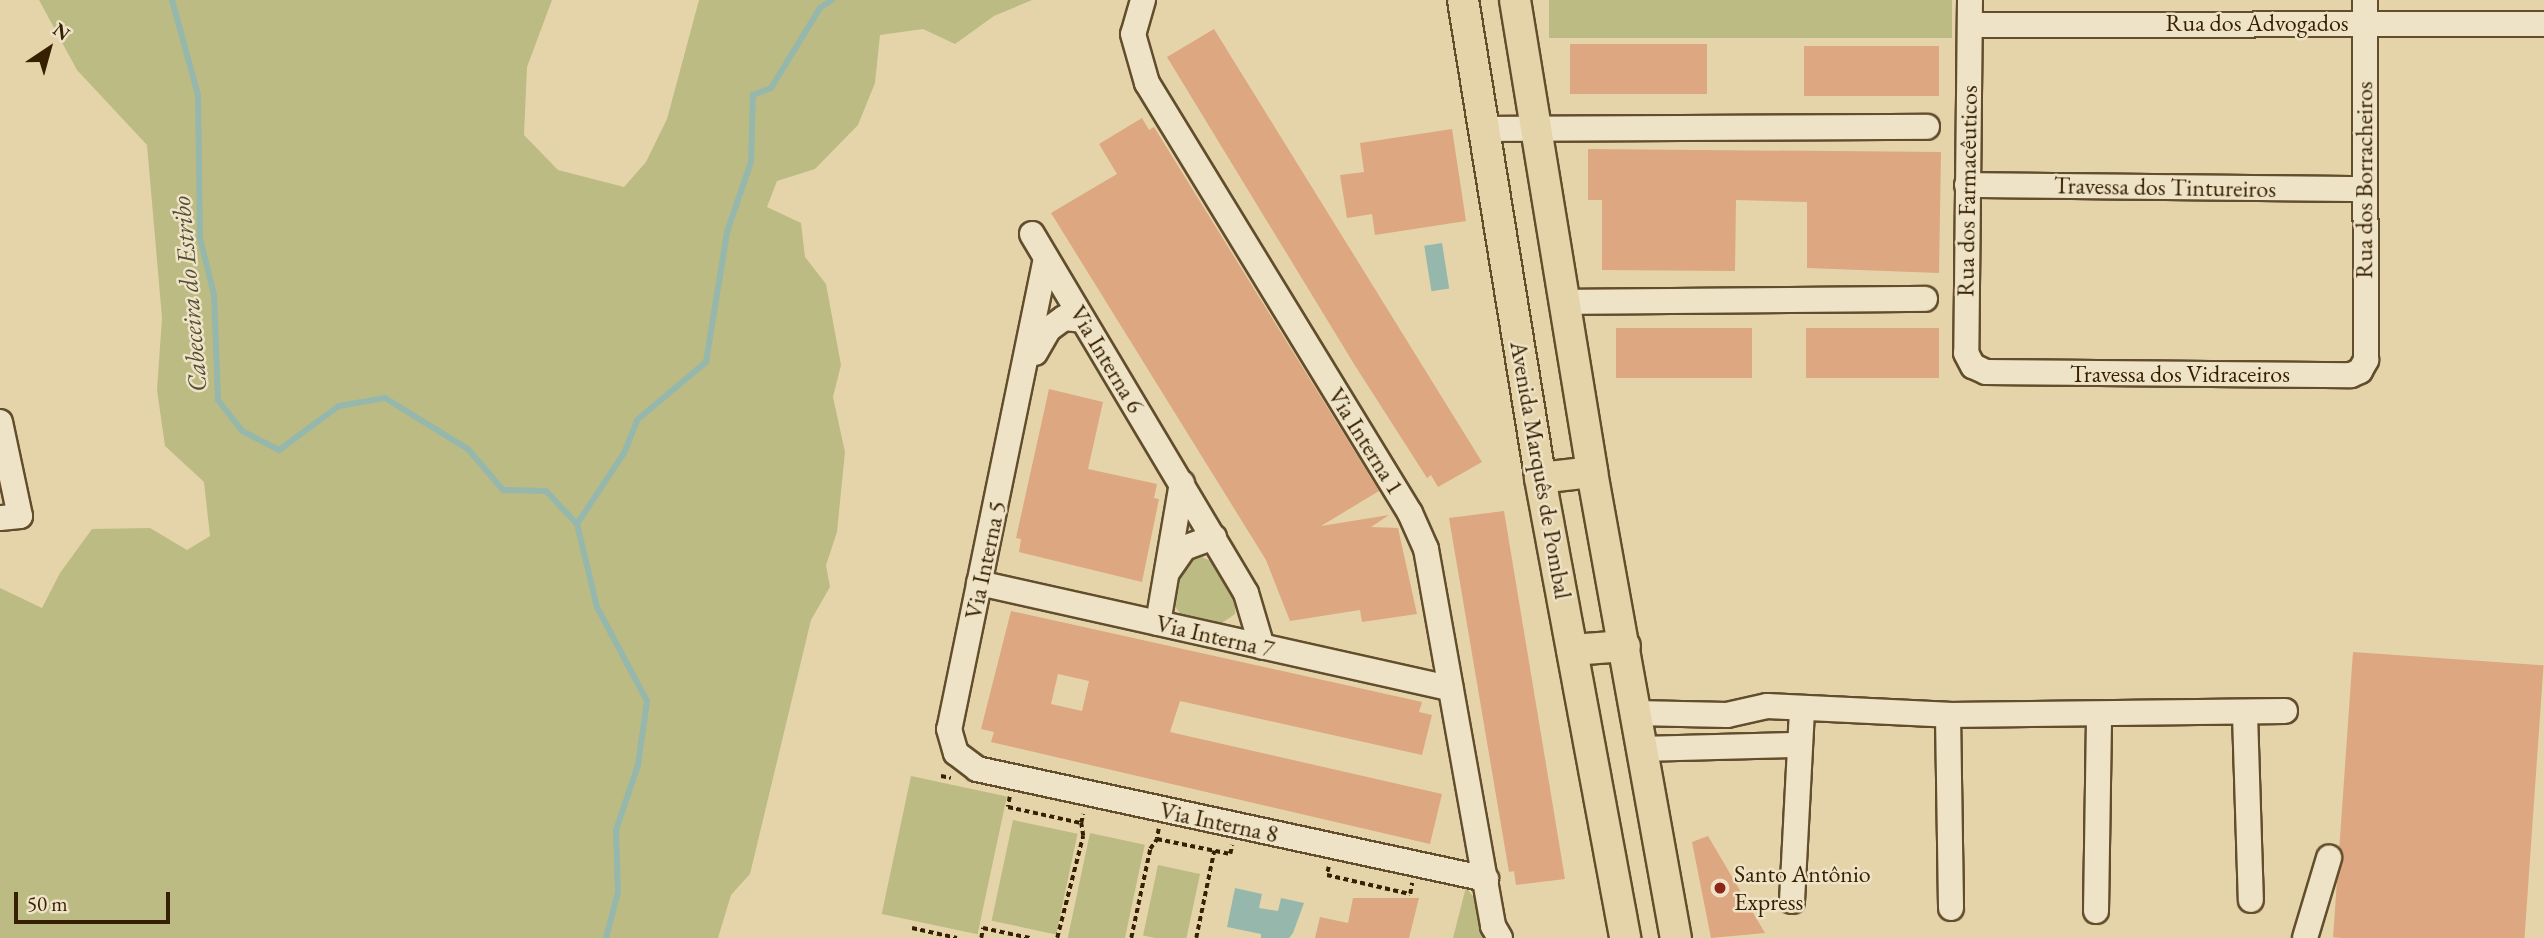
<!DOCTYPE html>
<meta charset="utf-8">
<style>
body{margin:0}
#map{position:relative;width:2544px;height:938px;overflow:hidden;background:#e5d4a9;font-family:"EB Garamond",serif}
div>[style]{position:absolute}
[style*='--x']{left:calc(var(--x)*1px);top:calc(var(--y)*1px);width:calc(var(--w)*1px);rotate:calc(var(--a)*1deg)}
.green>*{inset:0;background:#bcbb83;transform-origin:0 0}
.water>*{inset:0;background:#96b8ac;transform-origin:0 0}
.stream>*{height:6px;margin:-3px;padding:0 3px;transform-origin:3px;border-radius:3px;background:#96b8ac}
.building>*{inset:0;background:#dca781;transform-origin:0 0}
.path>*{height:3.5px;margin-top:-1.75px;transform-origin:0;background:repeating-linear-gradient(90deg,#372002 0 5px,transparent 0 8.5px)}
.roads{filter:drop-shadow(2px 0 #624d2c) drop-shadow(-2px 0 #624d2c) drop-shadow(0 2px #624d2c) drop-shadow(0 -2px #624d2c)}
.minor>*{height:24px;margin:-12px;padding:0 12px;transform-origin:12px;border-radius:12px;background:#eee3c7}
.major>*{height:30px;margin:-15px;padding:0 15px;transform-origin:15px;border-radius:15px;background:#e5d4a9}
.dots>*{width:19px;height:19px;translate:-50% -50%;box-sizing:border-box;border:4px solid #eee3c7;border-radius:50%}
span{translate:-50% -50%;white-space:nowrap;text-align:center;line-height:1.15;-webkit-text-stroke:5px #eee3c7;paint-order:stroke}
.street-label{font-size:24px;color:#372002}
.poi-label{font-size:24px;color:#372002}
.left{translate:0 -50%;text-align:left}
.water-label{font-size:26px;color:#544e35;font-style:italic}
.north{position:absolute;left:14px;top:14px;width:70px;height:70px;-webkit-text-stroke:5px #eee3c7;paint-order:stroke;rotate:36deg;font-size:19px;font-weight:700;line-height:28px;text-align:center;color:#372002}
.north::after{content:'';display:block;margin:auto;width:24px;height:32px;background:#372002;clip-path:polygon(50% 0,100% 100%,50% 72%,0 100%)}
.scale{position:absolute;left:14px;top:892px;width:156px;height:32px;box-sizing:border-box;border:4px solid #372002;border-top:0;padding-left:9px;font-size:21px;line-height:24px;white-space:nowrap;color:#372002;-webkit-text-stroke:5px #eee3c7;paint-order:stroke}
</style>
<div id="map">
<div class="green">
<div style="clip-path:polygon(39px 0,552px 0,527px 67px,524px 135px,558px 170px,624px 187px,646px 162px,667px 119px,699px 0,1032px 0,994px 16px,955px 44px,923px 29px,880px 35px,875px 83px,858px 125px,815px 169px,777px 181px,767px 207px,801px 223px,805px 257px,826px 284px,841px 365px,833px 397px,845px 452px,837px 532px,826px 565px,830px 587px,811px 620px,750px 874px,731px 895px,718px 938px,0 938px,0 588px,42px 608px,60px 573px,92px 529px,150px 528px,187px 550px,210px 536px,204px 482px,165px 446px,157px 390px,162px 318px,147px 145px,77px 70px)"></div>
<div style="left:1549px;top:0;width:403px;height:38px"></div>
<div style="clip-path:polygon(1200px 556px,1213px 562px,1236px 601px,1235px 614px,1219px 625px,1184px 618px,1175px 607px,1181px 566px)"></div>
<div style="left:911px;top:776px;width:98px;height:141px;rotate:12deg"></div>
<div style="left:1013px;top:820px;width:66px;height:103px;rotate:12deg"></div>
<div style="left:1090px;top:833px;width:56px;height:107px;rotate:12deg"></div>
<div style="left:1158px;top:865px;width:43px;height:72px;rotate:12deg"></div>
<div style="clip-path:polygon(1466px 887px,1477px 902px,1483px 938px,1453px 938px)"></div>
</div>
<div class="water">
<div style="left:1442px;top:243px;width:46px;height:18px;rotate:81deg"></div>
<div style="clip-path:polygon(1235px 888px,1262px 894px,1259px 908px,1278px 911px,1281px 898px,1304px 903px,1293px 933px,1289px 938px,1261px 938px,1261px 934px,1227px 927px)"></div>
</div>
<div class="stream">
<div style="--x:172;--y:0;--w:98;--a:74.7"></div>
<div style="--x:198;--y:95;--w:143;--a:89.2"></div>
<div style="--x:200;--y:238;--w:59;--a:76.2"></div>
<div style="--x:214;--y:295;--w:105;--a:87.8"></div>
<div style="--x:218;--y:400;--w:39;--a:52"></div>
<div style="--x:242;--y:431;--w:42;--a:27.2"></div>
<div style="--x:279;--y:450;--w:74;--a:-36.3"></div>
<div style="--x:339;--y:406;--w:47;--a:-9.9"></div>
<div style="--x:385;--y:398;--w:97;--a:31.6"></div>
<div style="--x:468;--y:449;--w:54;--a:49.5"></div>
<div style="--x:503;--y:490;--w:43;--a:1.3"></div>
<div style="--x:546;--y:491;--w:45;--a:46.8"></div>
<div style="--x:577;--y:524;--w:85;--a:76.5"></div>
<div style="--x:597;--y:607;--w:106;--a:62"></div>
<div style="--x:647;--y:701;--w:65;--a:98"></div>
<div style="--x:638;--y:765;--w:69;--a:108.7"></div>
<div style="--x:616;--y:830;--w:62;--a:88.2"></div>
<div style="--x:618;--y:892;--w:48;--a:104.6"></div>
<div style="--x:577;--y:524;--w:85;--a:-56.5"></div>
<div style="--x:624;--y:453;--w:35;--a:-68"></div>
<div style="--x:637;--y:420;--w:90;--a:-40"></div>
<div style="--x:706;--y:362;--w:132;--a:-80.8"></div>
<div style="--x:727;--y:232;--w:74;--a:-71.1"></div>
<div style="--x:751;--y:162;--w:67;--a:-88.3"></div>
<div style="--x:753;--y:95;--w:19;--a:-21"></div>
<div style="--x:771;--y:88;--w:94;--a:-58.5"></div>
<div style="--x:820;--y:8;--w:14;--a:-34"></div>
</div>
<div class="building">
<div style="clip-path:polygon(1214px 29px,1482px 462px,1438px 487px,1431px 475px,1427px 478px,1354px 364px,1167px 57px)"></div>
<div style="left:1570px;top:44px;width:137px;height:50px"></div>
<div style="left:1804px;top:46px;width:135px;height:50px"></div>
<div style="clip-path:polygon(1142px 118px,1149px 130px,1154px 127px,1379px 491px,1321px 526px,1389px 515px,1371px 527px,1398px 528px,1417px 614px,1362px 622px,1360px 610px,1290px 621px,1266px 560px,1051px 213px,1117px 174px,1099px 144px)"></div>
<div style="clip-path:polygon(1452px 129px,1466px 221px,1375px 235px,1372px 214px,1347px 218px,1340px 175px,1364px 172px,1360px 143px)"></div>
<div style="clip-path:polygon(1588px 149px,1941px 152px,1939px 273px,1807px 268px,1807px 202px,1736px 200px,1735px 271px,1602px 270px,1602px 200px,1588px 200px)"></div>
<div style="left:1616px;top:328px;width:136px;height:50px"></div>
<div style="left:1806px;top:328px;width:133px;height:50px"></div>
<div style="clip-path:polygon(1049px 389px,1103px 402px,1088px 469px,1157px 484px,1154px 498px,1159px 499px,1142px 582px,1019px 552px,1021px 539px,1016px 538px)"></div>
<div style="clip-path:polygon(1504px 511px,1565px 879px,1516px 885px,1514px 871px,1509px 872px,1449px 518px)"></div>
<div style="clip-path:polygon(evenodd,1011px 611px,1422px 702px,1419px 712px,1432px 715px,1422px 755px,1180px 701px,1170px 732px,1442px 794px,1430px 844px,991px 742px,994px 732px,981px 729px,1011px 611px,1058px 674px,1089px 681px,1082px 711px,1051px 704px,1058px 674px)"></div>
<div style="left:2353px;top:652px;width:191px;height:286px;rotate:4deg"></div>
<div style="clip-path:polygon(1708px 836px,1765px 933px,1711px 938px,1692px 842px)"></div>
<div style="clip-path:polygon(1353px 898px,1419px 898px,1409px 938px,1315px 938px,1320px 917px,1348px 923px)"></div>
</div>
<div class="path">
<div style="--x:941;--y:776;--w:10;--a:11"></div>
<div style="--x:1010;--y:797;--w:10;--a:101"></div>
<div style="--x:1008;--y:807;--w:75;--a:12.4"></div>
<div style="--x:1081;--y:823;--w:9;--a:-77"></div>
<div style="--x:1159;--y:829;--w:10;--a:101"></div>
<div style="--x:1157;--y:839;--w:75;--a:11.6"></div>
<div style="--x:1230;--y:854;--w:9;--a:-77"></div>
<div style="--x:1329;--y:867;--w:8;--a:104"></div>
<div style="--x:1327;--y:875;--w:85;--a:12.9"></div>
<div style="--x:1410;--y:894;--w:11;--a:-80"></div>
<div style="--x:912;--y:928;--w:46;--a:12.5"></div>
<div style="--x:981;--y:938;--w:10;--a:-79"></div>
<div style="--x:983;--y:928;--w:48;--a:12"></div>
<div style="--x:1057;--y:938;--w:105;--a:-75.7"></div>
<div style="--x:1083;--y:836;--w:13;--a:-99"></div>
<div style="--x:1131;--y:938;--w:91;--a:-77.9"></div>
<div style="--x:1150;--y:849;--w:12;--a:-55"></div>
<div style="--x:1196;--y:938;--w:89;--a:-78.3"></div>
</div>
<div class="roads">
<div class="minor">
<div style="--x:1143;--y:0;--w:35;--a:106"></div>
<div style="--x:1133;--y:34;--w:51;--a:74.1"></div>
<div style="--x:1147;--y:83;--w:504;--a:58.55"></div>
<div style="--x:1410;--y:513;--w:39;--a:66"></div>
<div style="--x:1426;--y:549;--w:383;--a:79.9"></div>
<div style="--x:1493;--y:926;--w:14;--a:60"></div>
<div style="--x:1970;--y:0;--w:353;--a:90.6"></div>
<div style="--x:1966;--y:353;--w:15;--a:62"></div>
<div style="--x:1973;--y:366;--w:14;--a:25"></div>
<div style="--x:1986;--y:372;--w:365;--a:0.5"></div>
<div style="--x:2351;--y:375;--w:10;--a:-24"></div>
<div style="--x:2360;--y:371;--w:13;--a:-61"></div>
<div style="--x:2366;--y:360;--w:360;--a:-90.2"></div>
<div style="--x:1970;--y:25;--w:574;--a:-0.1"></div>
<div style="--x:1487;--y:129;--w:440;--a:-0.3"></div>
<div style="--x:1967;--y:185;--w:396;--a:0.6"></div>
<div style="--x:1032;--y:234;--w:418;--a:59.2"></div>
<div style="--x:1246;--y:593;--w:56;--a:73.5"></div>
<div style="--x:1046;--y:258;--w:481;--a:101.6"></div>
<div style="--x:949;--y:729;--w:25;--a:74"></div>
<div style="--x:956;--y:753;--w:26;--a:37"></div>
<div style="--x:977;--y:769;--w:521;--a:12.19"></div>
<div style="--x:1565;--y:302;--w:360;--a:-0.5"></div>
<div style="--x:1035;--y:353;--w:28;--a:-60"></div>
<div style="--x:1049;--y:329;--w:19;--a:-36"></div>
<div style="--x:1064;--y:318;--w:18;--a:6"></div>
<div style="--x:0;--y:422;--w:96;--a:78"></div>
<div style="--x:20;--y:516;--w:20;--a:174"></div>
<div style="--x:1168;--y:571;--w:28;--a:-55"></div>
<div style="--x:1184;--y:548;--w:32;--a:-20"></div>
<div style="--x:979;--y:583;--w:483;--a:12.6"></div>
<div style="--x:1158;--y:623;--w:142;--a:-80.3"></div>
<div style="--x:1636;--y:713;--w:91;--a:1.3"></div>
<div style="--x:1727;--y:715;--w:41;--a:-12.7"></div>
<div style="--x:1767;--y:706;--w:181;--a:2.8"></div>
<div style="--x:1948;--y:715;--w:337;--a:-0.7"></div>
<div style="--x:2245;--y:714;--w:186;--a:88.2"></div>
<div style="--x:1948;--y:715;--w:193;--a:89.1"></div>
<div style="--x:1643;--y:749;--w:157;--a:-1.5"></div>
<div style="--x:1792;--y:901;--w:193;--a:-87"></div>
<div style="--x:2096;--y:911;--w:196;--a:-89.1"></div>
<div style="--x:2305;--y:938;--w:84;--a:-73.3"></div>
</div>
<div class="major">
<div style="--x:1463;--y:0;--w:484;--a:80.8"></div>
<div style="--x:1540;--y:478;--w:468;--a:79.5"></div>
<div style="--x:1515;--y:0;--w:478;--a:80.7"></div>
<div style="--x:1592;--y:472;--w:474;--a:79.8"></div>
<div style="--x:1540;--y:478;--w:52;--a:-6.6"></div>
<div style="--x:1572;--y:650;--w:53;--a:-4.3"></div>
</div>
</div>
<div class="dots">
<div style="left:1720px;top:888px;background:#8f2418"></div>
</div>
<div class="street-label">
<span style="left:2257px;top:23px">Rua dos Advogados</span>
<span style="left:2364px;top:180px;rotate:-90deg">Rua dos Borracheiros</span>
<span style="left:2165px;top:187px;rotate:1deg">Travessa dos Tintureiros</span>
<span style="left:1967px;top:191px;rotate:-89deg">Rua dos Farmacêuticos</span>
<span style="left:1107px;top:359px;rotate:59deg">Via Interna 6</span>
<span style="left:2180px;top:374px">Travessa dos Vidraceiros</span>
<span style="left:1366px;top:441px;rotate:58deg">Via Interna 1</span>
<span style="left:1541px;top:470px;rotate:80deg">Avenida Marquês de Pombal</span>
<span style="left:985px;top:560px;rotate:-78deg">Via Interna 5</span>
<span style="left:1215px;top:636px;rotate:13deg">Via Interna 7</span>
<span style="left:1219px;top:822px;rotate:12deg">Via Interna 8</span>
</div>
<div class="poi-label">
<span class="left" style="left:1734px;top:888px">Santo Antônio<br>Express</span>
</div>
<div class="water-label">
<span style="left:190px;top:294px;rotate:-95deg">Cabeceira do Estribo</span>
</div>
<div class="north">N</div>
<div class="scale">50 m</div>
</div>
